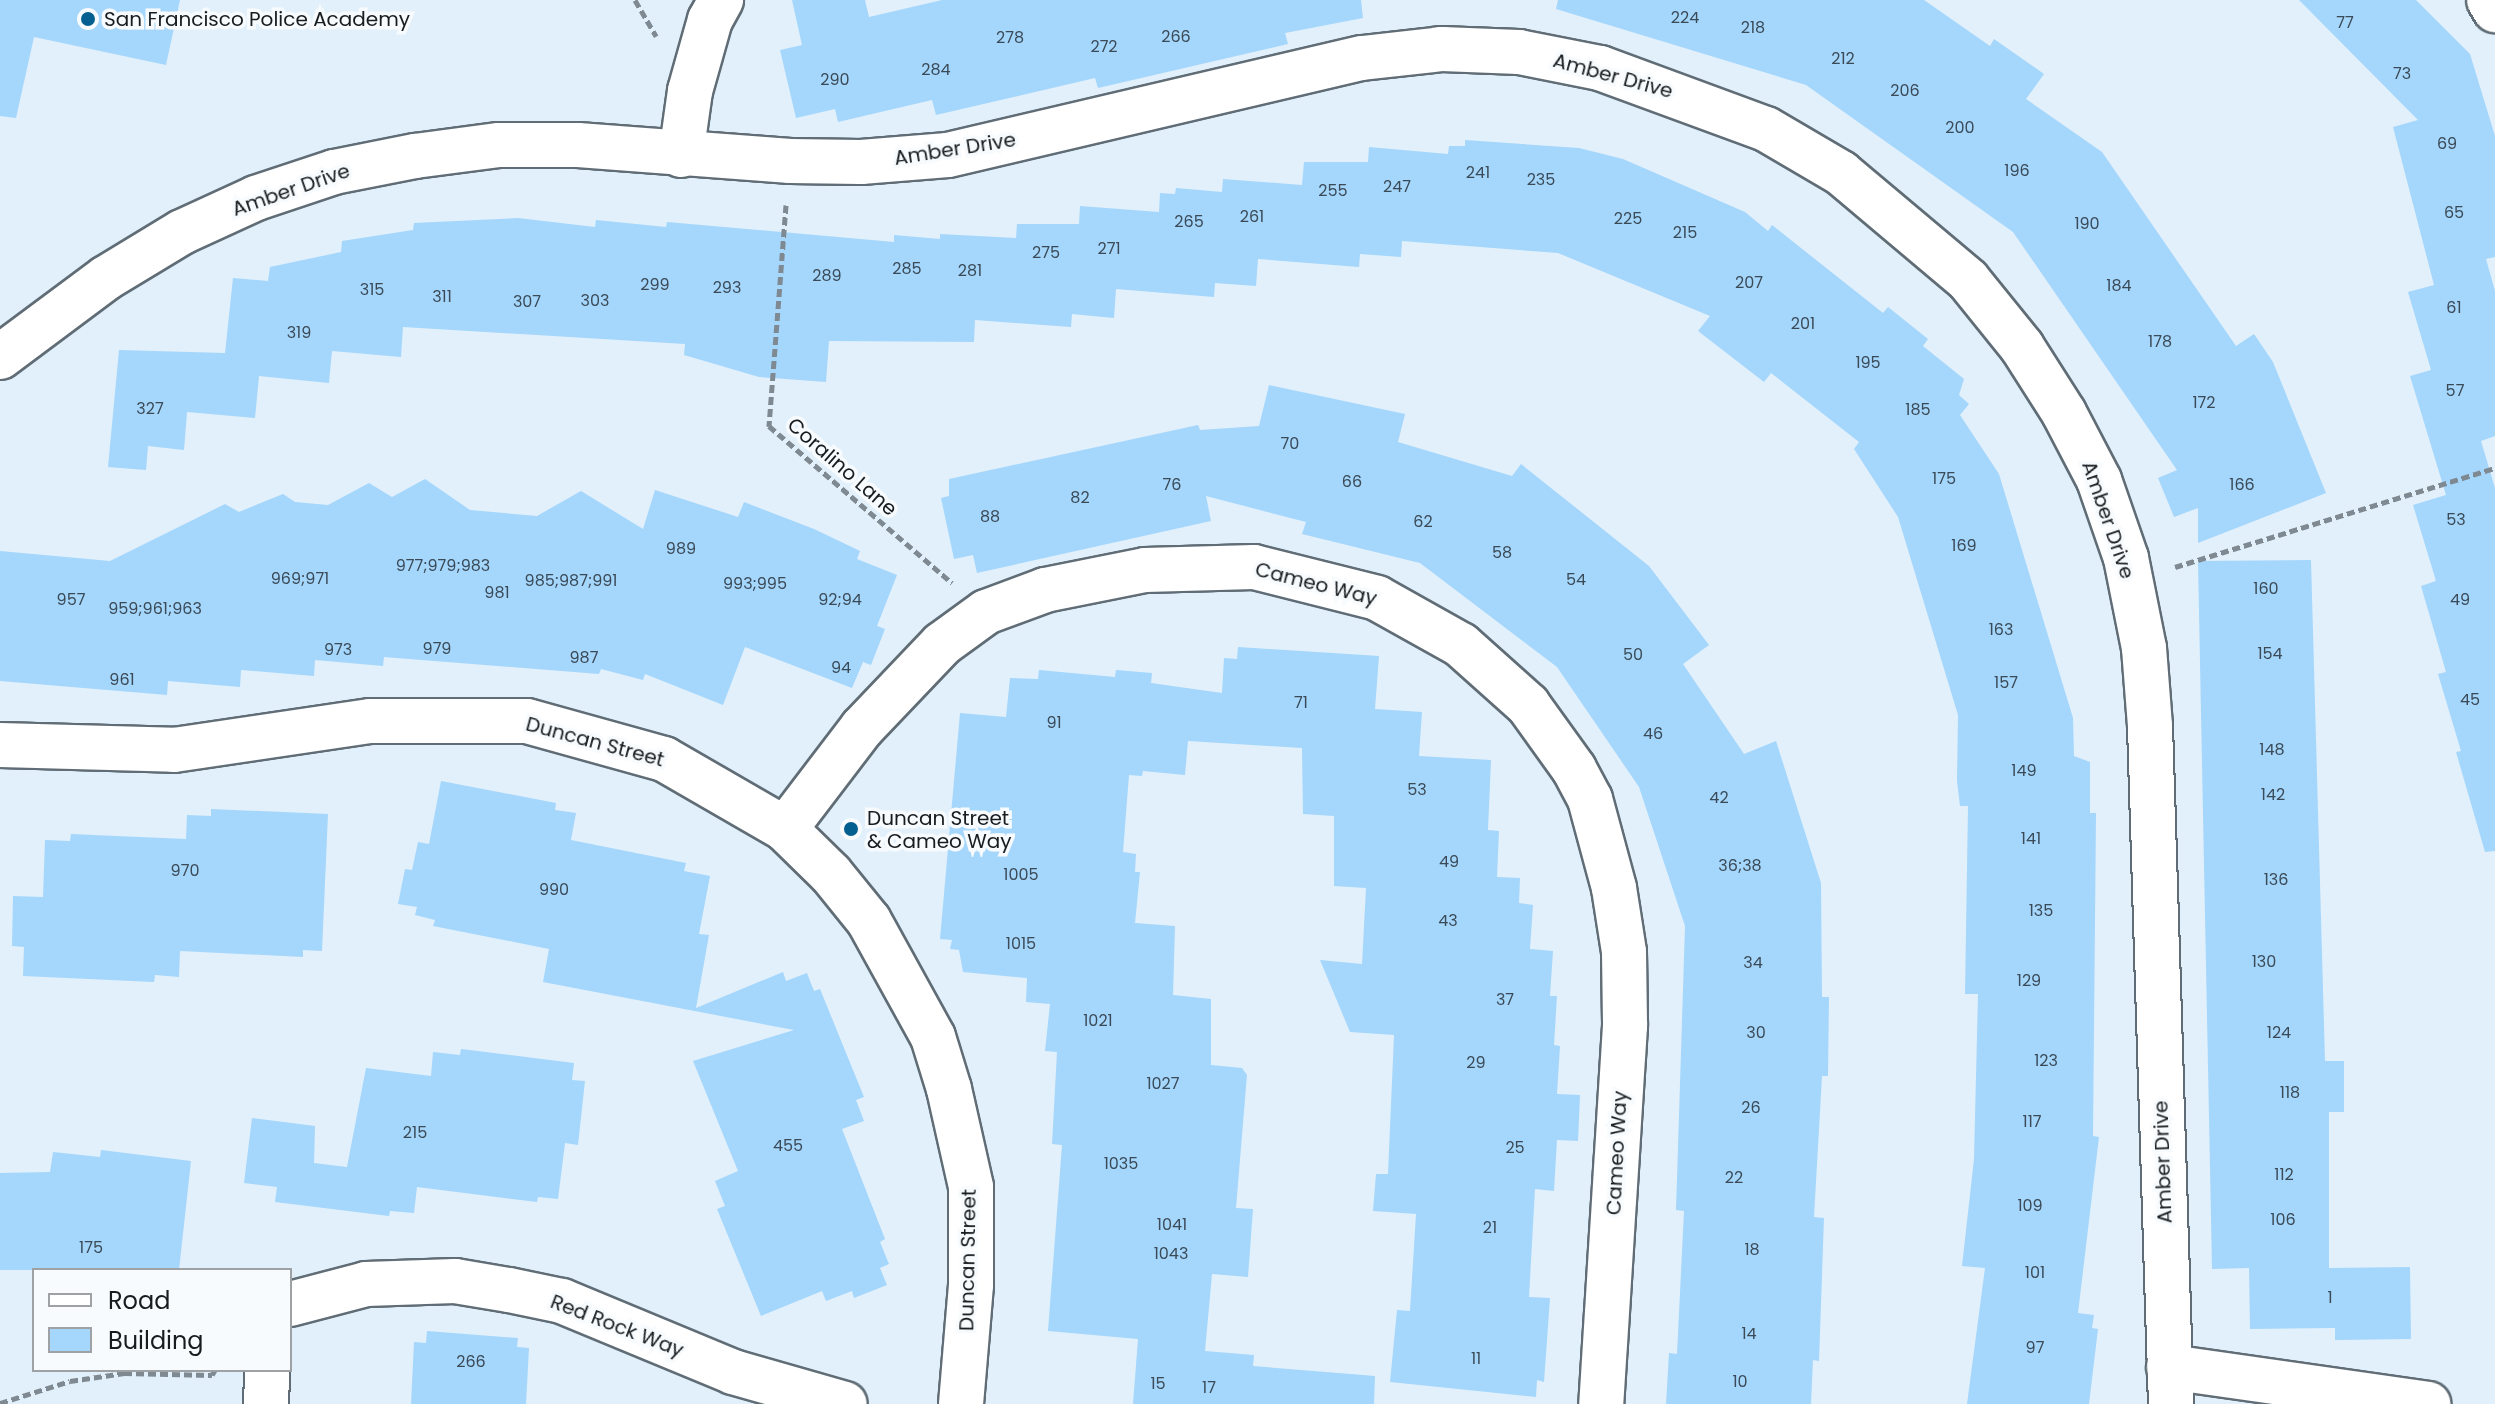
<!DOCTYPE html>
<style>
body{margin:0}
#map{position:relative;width:2495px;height:1404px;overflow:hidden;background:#e1f0fb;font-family:Poppins,sans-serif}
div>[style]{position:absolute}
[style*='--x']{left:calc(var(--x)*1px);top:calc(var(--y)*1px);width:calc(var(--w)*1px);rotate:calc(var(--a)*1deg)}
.building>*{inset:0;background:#a5d6fc}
.path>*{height:5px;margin-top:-2.5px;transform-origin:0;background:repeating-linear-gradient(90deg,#7f8991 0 8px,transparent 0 12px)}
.roads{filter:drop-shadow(2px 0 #606d76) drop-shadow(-2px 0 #606d76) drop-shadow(0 2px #606d76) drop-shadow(0 -2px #606d76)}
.minor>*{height:44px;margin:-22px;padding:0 22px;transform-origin:22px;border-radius:22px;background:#fff}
.dots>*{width:22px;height:22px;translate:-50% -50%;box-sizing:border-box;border:4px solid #f8fbfd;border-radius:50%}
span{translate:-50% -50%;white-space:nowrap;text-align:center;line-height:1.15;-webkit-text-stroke:7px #f8fbfd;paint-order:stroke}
.number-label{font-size:16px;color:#3a4a57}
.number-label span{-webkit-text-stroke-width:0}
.poi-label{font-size:20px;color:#171c20}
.left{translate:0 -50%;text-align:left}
.street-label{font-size:20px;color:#171c20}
.legend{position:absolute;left:32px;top:1268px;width:260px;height:104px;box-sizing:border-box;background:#f8fbfd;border:2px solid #9ea2a5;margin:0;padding:10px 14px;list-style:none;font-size:24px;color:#171c20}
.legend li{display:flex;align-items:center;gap:16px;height:40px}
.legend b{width:40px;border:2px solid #9ea2a5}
</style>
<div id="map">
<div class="building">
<div style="clip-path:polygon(0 0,180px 0,166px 65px,34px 37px,16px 118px,0 116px)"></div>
<div style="clip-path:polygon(792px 0,865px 0,869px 17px,942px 0,1361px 0,1363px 18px,1285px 33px,1288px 44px,1098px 88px,1095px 78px,936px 115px,932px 100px,838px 122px,835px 109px,796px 118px,780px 50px,802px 45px)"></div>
<div style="clip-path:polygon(1558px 0,1924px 0,1990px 46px,1994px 39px,2044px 74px,2026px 99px,2102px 152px,2236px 346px,2254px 334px,2273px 362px,2326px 493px,2198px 543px,2198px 508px,2174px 517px,2158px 478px,2177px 470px,2013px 232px,1806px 85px,1556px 9px)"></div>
<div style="clip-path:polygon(2299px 0,2416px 0,2470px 54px,2495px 136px,2495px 257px,2486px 259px,2495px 291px,2495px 436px,2481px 441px,2495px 488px,2495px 851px,2485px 852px,2456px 752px,2461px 751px,2438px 674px,2446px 672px,2421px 586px,2436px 581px,2413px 505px,2446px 495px,2410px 376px,2431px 370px,2408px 292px,2434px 285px,2393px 127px,2418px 120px)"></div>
<div style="clip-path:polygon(1465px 140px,1579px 148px,1623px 159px,1745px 212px,1768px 231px,1772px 225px,1883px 313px,1888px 307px,1928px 339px,1923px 346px,1964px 379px,1959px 395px,1969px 404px,1960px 415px,1999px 474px,2073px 718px,2074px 756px,2090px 762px,2090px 813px,2096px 813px,2093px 1136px,2099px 1137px,2078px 1313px,2094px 1315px,2092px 1328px,2098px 1329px,2089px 1404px,1967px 1404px,1985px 1268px,1962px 1266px,1974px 1159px,1978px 994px,1965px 994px,1968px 806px,1960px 806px,1957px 781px,1958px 715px,1898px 517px,1854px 449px,1859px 442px,1771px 373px,1764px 382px,1698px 331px,1710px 316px,1558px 253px,1402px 241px,1401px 257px,1360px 254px,1359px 267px,1258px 259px,1256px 286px,1215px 283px,1214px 297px,1116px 289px,1114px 318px,1072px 314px,1071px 327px,975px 320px,974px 342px,829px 341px,826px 382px,759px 377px,684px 355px,685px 344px,403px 327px,401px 357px,332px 351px,329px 383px,259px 376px,255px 418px,187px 412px,184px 450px,148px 446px,146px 470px,108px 467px,119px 350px,225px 353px,233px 278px,268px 281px,270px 267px,341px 252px,342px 241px,413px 230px,414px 223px,518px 218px,595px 227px,596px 220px,666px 227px,667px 222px,894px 242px,894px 235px,940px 239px,940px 234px,1016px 238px,1017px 224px,1079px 224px,1080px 206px,1159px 212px,1160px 193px,1175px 194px,1176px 188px,1222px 192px,1223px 179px,1302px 185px,1304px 162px,1368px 162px,1369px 147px,1448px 154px,1449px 146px,1465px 146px)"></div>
<div style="clip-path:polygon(1269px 385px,1405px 414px,1398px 442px,1512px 476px,1521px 464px,1649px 566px,1709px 645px,1683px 664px,1744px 754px,1776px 741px,1821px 883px,1822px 997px,1829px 997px,1828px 1076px,1822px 1076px,1814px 1217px,1824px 1218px,1819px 1361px,1813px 1360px,1811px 1404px,1666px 1404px,1669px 1353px,1677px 1354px,1684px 1211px,1676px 1210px,1685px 926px,1639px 787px,1557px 667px,1420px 563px,1302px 534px,1306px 522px,1206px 496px,1211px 521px,977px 573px,973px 555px,954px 559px,941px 498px,949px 496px,949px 479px,1198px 425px,1200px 430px,1259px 426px)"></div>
<div style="clip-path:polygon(425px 479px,470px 510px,537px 516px,581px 491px,643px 529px,655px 490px,738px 517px,744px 502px,814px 529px,860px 551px,857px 559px,897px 575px,877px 626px,885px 629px,871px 665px,863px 662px,852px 688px,745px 647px,723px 705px,645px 674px,643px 680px,601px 669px,599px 674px,384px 657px,383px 666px,315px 660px,314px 676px,241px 670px,240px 687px,168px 681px,167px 695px,0 681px,0 551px,110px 561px,225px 504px,239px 512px,283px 494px,295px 502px,328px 505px,369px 483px,392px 497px)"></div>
<div style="clip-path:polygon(2311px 560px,2325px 1061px,2344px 1061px,2344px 1112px,2329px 1112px,2329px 1268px,2410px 1267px,2411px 1339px,2335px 1340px,2335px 1328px,2250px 1329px,2249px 1268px,2212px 1269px,2198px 561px)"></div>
<div style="clip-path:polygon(1238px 647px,1379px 656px,1375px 709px,1422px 712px,1419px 756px,1491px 760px,1488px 830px,1499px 831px,1497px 877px,1520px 878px,1519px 903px,1533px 905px,1530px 949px,1553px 951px,1550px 996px,1557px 996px,1554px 1045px,1560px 1046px,1557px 1094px,1580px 1095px,1578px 1141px,1557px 1140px,1554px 1191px,1535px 1189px,1529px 1297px,1550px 1298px,1544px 1382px,1537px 1380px,1536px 1397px,1390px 1382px,1397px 1310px,1410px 1311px,1416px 1214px,1373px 1211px,1376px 1174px,1388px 1174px,1394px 1035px,1350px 1032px,1320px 960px,1362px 964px,1366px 888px,1334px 886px,1334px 816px,1303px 814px,1302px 748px,1188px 741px,1185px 775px,1143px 771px,1142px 776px,1129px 775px,1123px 852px,1136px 854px,1135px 872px,1140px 872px,1135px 923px,1175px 926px,1173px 995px,1211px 999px,1211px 1065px,1242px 1068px,1247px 1075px,1236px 1208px,1253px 1209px,1248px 1277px,1212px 1274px,1205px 1351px,1254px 1355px,1253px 1366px,1375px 1376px,1374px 1404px,1133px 1404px,1138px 1339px,1048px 1331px,1062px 1145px,1052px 1144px,1057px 1052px,1045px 1051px,1050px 1004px,1026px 1002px,1027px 978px,963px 972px,959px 950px,950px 949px,952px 940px,940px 939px,960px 713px,1006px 717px,1010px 678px,1038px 679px,1039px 670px,1115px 677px,1116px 670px,1152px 673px,1151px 683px,1222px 693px,1224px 658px,1237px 659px)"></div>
<div style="clip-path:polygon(441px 781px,556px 803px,555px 810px,576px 813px,571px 840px,686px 863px,684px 871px,710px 876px,699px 934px,709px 935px,696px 1008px,783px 972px,786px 981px,807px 973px,814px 991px,820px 989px,864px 1097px,856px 1100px,864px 1121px,842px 1129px,885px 1239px,880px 1242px,889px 1264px,880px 1268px,887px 1285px,854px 1298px,852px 1291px,826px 1301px,822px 1291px,761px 1316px,717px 1209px,725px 1206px,715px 1181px,738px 1171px,693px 1061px,794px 1030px,543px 982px,549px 949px,433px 926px,435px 920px,415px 915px,417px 907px,398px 904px,405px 869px,412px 870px,418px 842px,429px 844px)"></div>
<div style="clip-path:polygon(211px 809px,328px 814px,322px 951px,303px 950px,303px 957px,180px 951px,179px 977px,155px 975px,154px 982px,23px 976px,24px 947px,12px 946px,13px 896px,43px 897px,45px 840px,70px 841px,71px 834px,186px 839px,187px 815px,211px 816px)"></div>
<div style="clip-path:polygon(461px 1049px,574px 1063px,572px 1080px,585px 1081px,578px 1145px,565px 1143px,558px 1199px,538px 1197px,537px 1202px,417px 1187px,414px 1213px,390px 1211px,389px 1216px,275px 1202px,277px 1187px,244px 1183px,252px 1118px,315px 1126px,314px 1163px,347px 1167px,366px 1068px,431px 1076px,433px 1052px,460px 1055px)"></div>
<div style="clip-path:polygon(101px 1150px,191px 1161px,179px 1270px,0 1270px,0 1173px,50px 1172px,53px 1152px,100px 1157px)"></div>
<div style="clip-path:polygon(427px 1331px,518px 1338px,517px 1347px,529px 1348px,526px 1404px,411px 1404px,414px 1342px,426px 1343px)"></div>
</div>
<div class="path">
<div style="--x:635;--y:0;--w:42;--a:59.7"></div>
<div style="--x:786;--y:205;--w:222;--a:94.4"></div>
<div style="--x:769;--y:426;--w:241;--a:40.6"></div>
<div style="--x:2175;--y:567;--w:335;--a:-17.2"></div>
<div style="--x:0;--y:1403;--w:73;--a:-17.4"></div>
<div style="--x:70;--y:1381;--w:55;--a:-8.4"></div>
<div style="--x:124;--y:1373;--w:88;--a:1.3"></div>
<div style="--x:212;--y:1375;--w:6;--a:-59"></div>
</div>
<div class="roads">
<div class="minor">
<div style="--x:2489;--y:0;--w:12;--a:59"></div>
<div style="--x:681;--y:155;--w:65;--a:-82"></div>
<div style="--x:690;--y:91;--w:74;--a:-74.3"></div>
<div style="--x:710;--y:20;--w:23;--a:-61"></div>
<div style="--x:0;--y:357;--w:132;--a:-36.7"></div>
<div style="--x:106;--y:278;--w:89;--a:-31.2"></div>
<div style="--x:182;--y:232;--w:81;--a:-24.7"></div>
<div style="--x:256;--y:198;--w:82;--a:-18.4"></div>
<div style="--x:334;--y:172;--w:83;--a:-11.2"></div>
<div style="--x:415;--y:156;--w:85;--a:-7.5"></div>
<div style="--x:499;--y:145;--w:79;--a:0"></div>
<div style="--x:578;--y:145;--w:213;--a:4.3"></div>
<div style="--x:790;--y:161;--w:71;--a:0.8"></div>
<div style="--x:861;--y:162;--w:87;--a:-4.6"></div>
<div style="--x:948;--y:155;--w:425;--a:-13.2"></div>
<div style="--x:1362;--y:58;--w:81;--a:-6.4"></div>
<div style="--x:1442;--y:49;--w:77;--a:2.2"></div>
<div style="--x:1519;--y:52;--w:83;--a:11.2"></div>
<div style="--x:1600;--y:68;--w:177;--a:20.2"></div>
<div style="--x:1766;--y:129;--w:87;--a:30.4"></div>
<div style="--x:1841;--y:173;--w:166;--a:40.1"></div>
<div style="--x:1968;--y:280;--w:86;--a:51.1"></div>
<div style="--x:2022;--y:347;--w:78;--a:57.5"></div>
<div style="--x:2064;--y:413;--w:76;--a:62.4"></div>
<div style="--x:2099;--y:480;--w:83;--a:70.9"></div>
<div style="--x:2126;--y:558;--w:92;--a:78.7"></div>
<div style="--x:2144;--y:648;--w:78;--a:85.6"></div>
<div style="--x:2150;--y:726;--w:678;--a:88.23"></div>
<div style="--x:0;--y:745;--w:174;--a:1.6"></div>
<div style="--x:174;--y:750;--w:198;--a:-8.4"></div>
<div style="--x:370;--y:721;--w:157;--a:0"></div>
<div style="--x:527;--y:721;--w:142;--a:15.5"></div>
<div style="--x:664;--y:759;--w:140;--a:30"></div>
<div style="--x:785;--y:829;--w:64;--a:44.4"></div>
<div style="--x:831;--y:874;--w:60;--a:51"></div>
<div style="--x:869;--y:921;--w:132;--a:61.1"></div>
<div style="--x:933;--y:1037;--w:54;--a:72.9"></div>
<div style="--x:949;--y:1089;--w:100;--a:77.3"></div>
<div style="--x:971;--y:1187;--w:98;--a:90"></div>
<div style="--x:971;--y:1285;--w:119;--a:94.8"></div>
<div style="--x:785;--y:829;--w:127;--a:-52.7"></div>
<div style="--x:862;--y:728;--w:116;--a:-46.4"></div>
<div style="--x:942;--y:644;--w:54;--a:-36"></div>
<div style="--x:986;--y:612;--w:63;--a:-20.4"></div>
<div style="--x:1045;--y:590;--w:102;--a:-11.3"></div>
<div style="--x:1145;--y:570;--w:109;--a:-1.6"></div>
<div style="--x:1254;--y:567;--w:127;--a:14.1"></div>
<div style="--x:1377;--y:598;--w:96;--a:29.2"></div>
<div style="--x:1461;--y:645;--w:90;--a:41.8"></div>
<div style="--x:1528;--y:705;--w:79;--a:54.3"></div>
<div style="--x:1574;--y:769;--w:34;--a:62"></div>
<div style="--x:1590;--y:799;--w:92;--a:74.9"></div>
<div style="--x:1614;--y:888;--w:65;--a:81.1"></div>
<div style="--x:1624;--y:952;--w:74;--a:89.2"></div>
<div style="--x:1625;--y:1026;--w:379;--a:93.6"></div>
<div style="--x:290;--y:1304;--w:79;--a:-14.7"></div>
<div style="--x:366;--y:1284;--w:89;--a:-1.9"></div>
<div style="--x:455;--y:1281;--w:55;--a:9.5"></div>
<div style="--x:509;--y:1290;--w:54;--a:11.7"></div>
<div style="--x:562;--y:1301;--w:185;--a:22.5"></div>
<div style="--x:733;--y:1372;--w:116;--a:15.9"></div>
<div style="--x:2169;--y:1367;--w:262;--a:8.1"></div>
<div style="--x:266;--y:1404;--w:34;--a:-88"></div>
</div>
</div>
<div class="dots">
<div style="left:88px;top:19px;background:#035f90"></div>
<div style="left:851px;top:829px;background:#035f90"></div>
</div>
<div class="number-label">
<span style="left:1685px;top:18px">224</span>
<span style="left:2345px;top:23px">77</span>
<span style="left:1753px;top:28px">218</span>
<span style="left:1176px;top:37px">266</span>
<span style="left:1010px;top:38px">278</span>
<span style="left:1104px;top:47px">272</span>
<span style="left:1843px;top:59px">212</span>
<span style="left:936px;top:70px">284</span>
<span style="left:2402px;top:74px">73</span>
<span style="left:835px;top:80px">290</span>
<span style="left:1905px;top:91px">206</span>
<span style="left:1960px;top:128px">200</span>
<span style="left:2447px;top:144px">69</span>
<span style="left:2017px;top:171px">196</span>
<span style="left:1478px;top:173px">241</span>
<span style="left:1541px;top:180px">235</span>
<span style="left:1397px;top:187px">247</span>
<span style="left:1333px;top:191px">255</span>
<span style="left:2454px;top:213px">65</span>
<span style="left:1252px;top:217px">261</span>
<span style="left:1628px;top:219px">225</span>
<span style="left:1189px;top:222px">265</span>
<span style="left:2087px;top:224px">190</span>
<span style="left:1685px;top:233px">215</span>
<span style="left:1109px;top:249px">271</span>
<span style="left:1046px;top:253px">275</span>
<span style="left:907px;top:269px">285</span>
<span style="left:970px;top:271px">281</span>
<span style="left:827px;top:276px">289</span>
<span style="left:1749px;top:283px">207</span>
<span style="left:655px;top:285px">299</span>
<span style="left:2119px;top:286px">184</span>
<span style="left:727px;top:288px">293</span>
<span style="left:372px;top:290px">315</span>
<span style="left:442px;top:297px">311</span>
<span style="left:595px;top:301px">303</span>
<span style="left:527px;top:302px">307</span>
<span style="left:2454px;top:308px">61</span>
<span style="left:1803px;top:324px">201</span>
<span style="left:299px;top:333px">319</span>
<span style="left:2160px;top:342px">178</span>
<span style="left:1868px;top:363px">195</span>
<span style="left:2455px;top:391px">57</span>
<span style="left:2204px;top:403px">172</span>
<span style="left:150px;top:409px">327</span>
<span style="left:1918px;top:410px">185</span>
<span style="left:1290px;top:444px">70</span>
<span style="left:1944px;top:479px">175</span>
<span style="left:1352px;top:482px">66</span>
<span style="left:1172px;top:485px">76</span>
<span style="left:2242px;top:485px">166</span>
<span style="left:1080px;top:498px">82</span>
<span style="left:990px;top:517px">88</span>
<span style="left:2456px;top:520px">53</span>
<span style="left:1423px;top:522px">62</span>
<span style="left:1964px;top:546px">169</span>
<span style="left:681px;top:549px">989</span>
<span style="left:1502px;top:553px">58</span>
<span style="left:443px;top:566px">977;979;983</span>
<span style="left:300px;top:579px">969;971</span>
<span style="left:1576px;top:580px">54</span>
<span style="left:571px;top:581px">985;987;991</span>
<span style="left:755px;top:584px">993;995</span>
<span style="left:2266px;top:589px">160</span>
<span style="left:497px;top:593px">981</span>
<span style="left:71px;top:600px">957</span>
<span style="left:840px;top:600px">92;94</span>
<span style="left:2460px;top:600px">49</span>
<span style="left:155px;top:609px">959;961;963</span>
<span style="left:2001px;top:630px">163</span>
<span style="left:437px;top:649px">979</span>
<span style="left:338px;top:650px">973</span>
<span style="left:2270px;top:654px">154</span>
<span style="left:1633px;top:655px">50</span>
<span style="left:584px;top:658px">987</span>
<span style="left:841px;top:668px">94</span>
<span style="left:122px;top:680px">961</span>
<span style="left:2006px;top:683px">157</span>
<span style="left:2470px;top:700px">45</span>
<span style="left:1301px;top:703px">71</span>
<span style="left:1054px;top:723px">91</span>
<span style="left:1653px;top:734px">46</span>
<span style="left:2272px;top:750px">148</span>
<span style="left:2024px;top:771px">149</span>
<span style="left:1417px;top:790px">53</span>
<span style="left:2273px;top:795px">142</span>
<span style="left:1719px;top:798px">42</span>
<span style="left:2031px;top:839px">141</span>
<span style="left:1449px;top:862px">49</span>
<span style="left:1740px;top:866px">36;38</span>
<span style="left:185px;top:871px">970</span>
<span style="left:1021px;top:875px">1005</span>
<span style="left:2276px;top:880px">136</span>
<span style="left:554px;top:890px">990</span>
<span style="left:2041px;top:911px">135</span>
<span style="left:1448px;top:921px">43</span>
<span style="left:1021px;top:944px">1015</span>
<span style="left:2264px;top:962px">130</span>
<span style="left:1753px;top:963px">34</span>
<span style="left:2029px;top:981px">129</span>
<span style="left:1505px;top:1000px">37</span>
<span style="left:1098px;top:1021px">1021</span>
<span style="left:1756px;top:1033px">30</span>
<span style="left:2279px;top:1033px">124</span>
<span style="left:2046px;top:1061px">123</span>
<span style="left:1476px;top:1063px">29</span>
<span style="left:1163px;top:1084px">1027</span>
<span style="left:2290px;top:1093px">118</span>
<span style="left:1751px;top:1108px">26</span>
<span style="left:2032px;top:1122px">117</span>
<span style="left:415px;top:1133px">215</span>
<span style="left:788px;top:1146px">455</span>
<span style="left:1515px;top:1148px">25</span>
<span style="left:1121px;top:1164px">1035</span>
<span style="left:2284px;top:1175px">112</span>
<span style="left:1734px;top:1178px">22</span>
<span style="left:2030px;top:1206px">109</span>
<span style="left:2283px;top:1220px">106</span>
<span style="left:1172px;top:1225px">1041</span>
<span style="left:1490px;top:1228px">21</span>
<span style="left:91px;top:1248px">175</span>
<span style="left:1752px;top:1250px">18</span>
<span style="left:1171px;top:1254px">1043</span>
<span style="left:2035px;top:1273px">101</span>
<span style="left:2330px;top:1298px">1</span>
<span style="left:1749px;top:1334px">14</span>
<span style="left:2035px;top:1348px">97</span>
<span style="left:1476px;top:1359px">11</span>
<span style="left:471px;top:1362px">266</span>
<span style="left:1740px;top:1382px">10</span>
<span style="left:1158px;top:1384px">15</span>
<span style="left:1209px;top:1388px">17</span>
</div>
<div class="poi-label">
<span class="left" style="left:104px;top:19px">San Francisco Police Academy</span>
<span class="left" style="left:867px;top:830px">Duncan Street<br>&amp; Cameo Way</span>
</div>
<div class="street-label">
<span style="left:1613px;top:76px;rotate:15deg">Amber Drive</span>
<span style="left:955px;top:149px;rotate:-9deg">Amber Drive</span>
<span style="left:291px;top:190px;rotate:-19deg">Amber Drive</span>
<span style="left:842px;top:467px;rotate:41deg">Coralino Lane</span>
<span style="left:2108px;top:520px;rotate:71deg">Amber Drive</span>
<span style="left:1316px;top:584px;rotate:14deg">Cameo Way</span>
<span style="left:595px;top:742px;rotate:15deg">Duncan Street</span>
<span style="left:1617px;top:1153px;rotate:-87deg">Cameo Way</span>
<span style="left:2163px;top:1162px;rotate:-92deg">Amber Drive</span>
<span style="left:968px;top:1260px;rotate:-89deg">Duncan Street</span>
<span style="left:617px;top:1326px;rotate:21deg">Red Rock Way</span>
</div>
<ul class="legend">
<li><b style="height:10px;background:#fff"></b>Road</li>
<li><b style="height:22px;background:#a5d6fc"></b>Building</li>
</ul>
</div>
